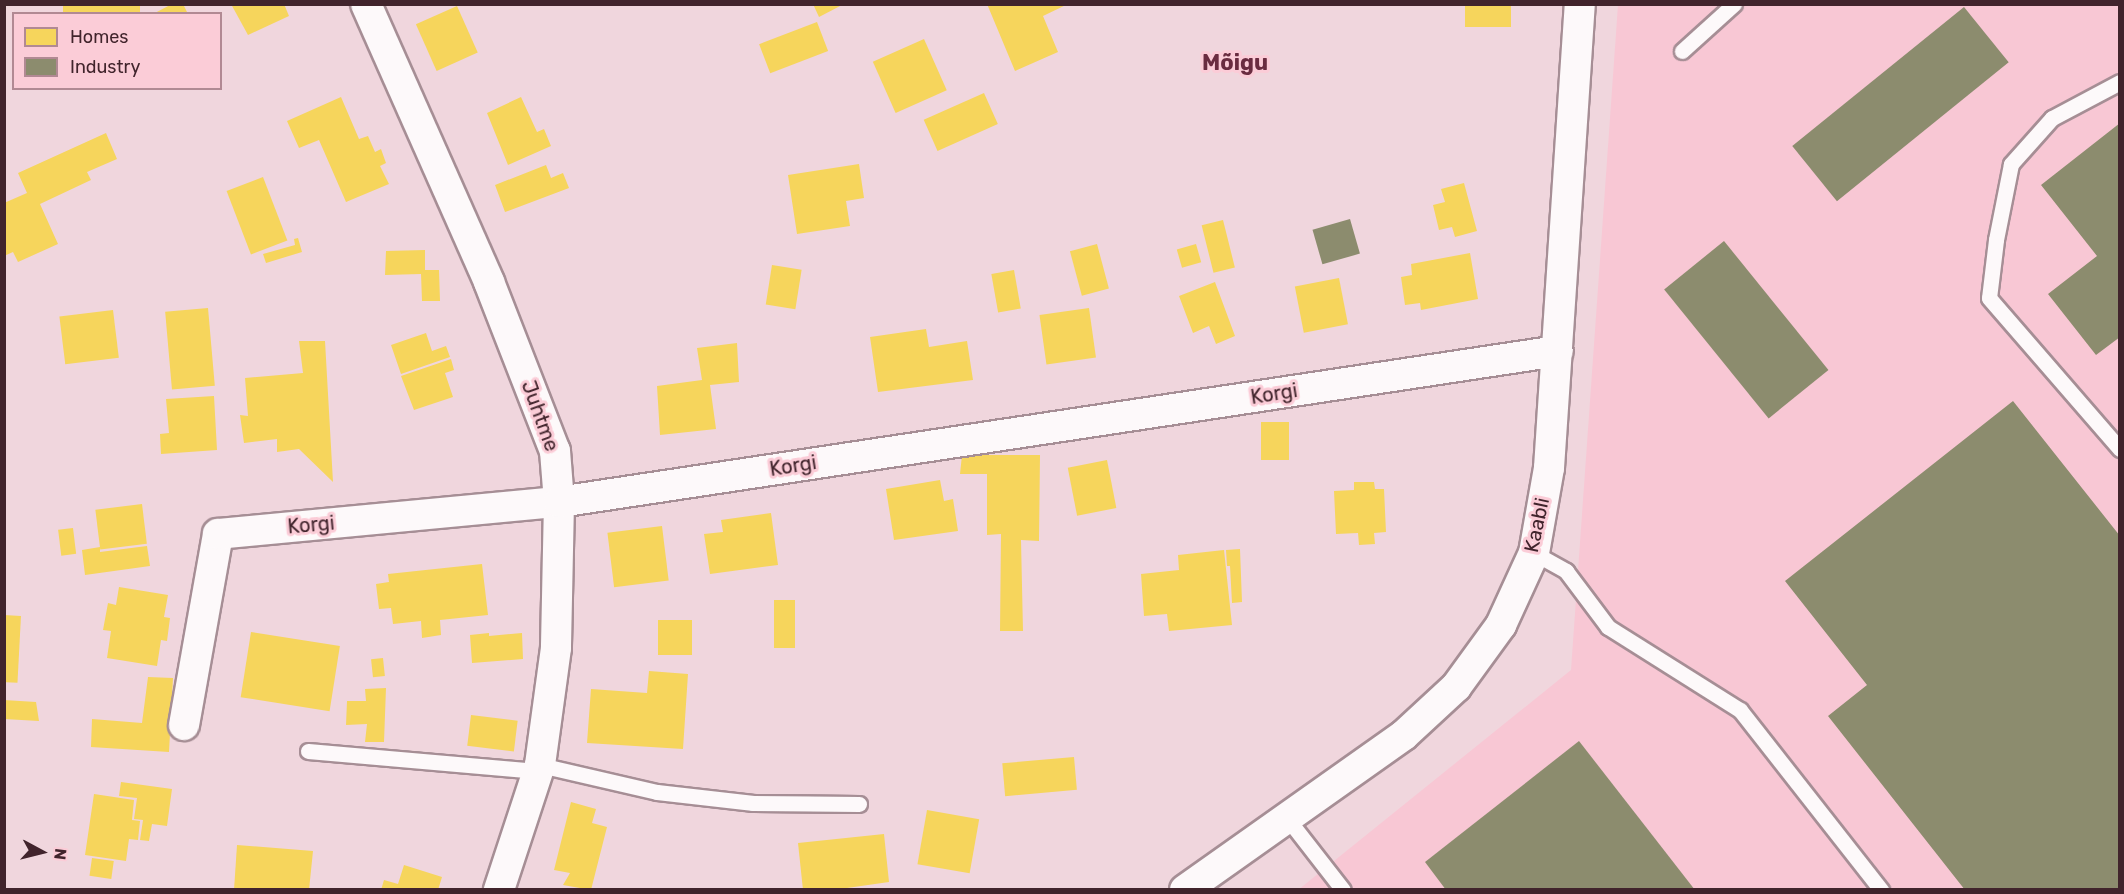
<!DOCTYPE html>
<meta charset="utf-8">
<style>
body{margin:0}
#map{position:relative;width:2124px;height:894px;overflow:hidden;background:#f0d6dd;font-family:Rubik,sans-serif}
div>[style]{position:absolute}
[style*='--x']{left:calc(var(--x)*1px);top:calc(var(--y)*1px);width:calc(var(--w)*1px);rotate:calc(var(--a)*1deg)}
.built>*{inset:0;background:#f8c7d4}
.homes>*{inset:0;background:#f6d55c;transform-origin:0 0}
.industry>*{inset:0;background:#8c8c6e;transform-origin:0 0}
.roads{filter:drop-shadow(2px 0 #a68e95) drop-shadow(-2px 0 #a68e95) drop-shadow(0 2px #a68e95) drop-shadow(0 -2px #a68e95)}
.lane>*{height:15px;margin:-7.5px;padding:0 7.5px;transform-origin:7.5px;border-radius:7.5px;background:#fdf9fa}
.street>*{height:30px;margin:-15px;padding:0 15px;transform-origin:15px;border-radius:15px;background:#fdf9fa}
span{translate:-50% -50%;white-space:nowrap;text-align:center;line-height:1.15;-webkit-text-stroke:6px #fbccd7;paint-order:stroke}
.street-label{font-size:20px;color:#41242c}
.quarter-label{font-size:22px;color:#6a2c40;font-weight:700}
.frame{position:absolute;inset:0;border:6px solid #41242c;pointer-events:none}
.legend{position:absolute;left:12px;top:12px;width:210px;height:78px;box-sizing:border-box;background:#fbccd7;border:2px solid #b18993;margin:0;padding:8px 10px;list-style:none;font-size:18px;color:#41242c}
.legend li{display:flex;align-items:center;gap:12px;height:30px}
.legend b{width:30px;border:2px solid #b18993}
.north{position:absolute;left:12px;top:822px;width:60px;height:60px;-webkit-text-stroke:4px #fbccd7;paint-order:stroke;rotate:97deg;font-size:16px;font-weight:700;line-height:24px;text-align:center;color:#41242c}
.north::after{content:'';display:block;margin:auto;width:21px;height:27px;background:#41242c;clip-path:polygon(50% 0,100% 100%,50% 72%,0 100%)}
</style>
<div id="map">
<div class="built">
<div style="clip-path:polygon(1618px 5px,2119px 5px,2119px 889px,1298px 890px,1571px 670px)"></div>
</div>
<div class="homes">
<div style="left:63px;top:4px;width:77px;height:11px"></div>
<div style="clip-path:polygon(172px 4px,183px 4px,188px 14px,153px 14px)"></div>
<div style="clip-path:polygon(231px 4px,284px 4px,289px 16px,248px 35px)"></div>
<div style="clip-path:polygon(813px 4px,844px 4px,819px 17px)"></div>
<div style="clip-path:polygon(987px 4px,1068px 4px,1043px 16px,1058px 52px,1015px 71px)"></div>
<div style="left:1465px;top:4px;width:46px;height:23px"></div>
<div style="left:457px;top:6px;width:51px;height:45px;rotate:66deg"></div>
<div style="left:817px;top:22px;width:31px;height:62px;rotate:69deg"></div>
<div style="left:924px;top:39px;width:56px;height:56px;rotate:66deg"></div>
<div style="left:984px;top:93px;width:34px;height:66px;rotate:66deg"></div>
<div style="clip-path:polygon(341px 97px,359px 139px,368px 136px,375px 152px,381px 149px,386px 163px,380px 166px,389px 184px,346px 202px,319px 140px,299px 148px,287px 121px)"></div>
<div style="clip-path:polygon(521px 97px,537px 132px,544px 129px,551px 146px,508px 165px,487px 113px)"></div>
<div style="clip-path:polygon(106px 133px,117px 159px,87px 172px,91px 180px,40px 204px,58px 244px,18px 262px,13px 252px,4px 256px,4px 203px,27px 193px,18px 173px)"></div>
<div style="clip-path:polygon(859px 164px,864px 198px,846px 201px,850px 226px,797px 234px,788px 175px)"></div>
<div style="clip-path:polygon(546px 165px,551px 178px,563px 173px,569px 188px,505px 212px,495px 185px)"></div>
<div style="left:263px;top:177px;width:68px;height:39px;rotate:69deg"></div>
<div style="clip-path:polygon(1464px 183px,1477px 231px,1455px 237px,1452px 227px,1439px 230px,1433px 205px,1445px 202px,1441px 189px)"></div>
<div style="left:1223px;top:220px;width:49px;height:22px;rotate:76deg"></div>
<div style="clip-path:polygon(298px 238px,302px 252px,266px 263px,263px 254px,295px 245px,294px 239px)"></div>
<div style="left:1097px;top:244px;width:46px;height:28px;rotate:75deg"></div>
<div style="left:1196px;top:244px;width:19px;height:20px;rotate:74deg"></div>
<div style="clip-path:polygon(425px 250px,425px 270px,439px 270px,440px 301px,422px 301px,421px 274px,385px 275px,386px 251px)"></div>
<div style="clip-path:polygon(1470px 253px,1478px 299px,1421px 310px,1420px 303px,1405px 305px,1401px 277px,1412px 275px,1411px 264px)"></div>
<div style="left:772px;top:265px;width:30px;height:40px;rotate:9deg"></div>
<div style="left:1014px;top:270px;width:39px;height:23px;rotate:80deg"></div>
<div style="left:1339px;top:278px;width:47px;height:45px;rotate:79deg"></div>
<div style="clip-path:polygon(1215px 282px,1235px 336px,1216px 344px,1209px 326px,1193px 333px,1179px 296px)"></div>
<div style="left:208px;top:308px;width:78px;height:43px;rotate:85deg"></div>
<div style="left:1089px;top:308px;width:50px;height:50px;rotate:82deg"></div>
<div style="left:113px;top:310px;width:48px;height:54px;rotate:83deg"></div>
<div style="clip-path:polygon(926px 329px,929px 347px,967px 341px,973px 380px,878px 392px,870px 337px)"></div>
<div style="clip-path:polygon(426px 333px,432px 351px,446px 346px,450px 357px,401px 374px,391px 345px)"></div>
<div style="clip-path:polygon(299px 341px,325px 341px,333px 482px,299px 449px,277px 452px,277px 439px,244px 443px,240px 415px,248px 416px,245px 378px,303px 373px)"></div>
<div style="clip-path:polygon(737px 343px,739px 382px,710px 385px,716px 429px,660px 435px,657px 386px,702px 380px,697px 348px)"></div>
<div style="clip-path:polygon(451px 359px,454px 370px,445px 373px,453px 397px,414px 410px,401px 376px)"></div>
<div style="clip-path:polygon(214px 396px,217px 450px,161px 454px,160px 434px,169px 433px,166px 399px)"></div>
<div style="left:1261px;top:422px;width:28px;height:38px"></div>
<div style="clip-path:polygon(962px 455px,1040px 455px,1039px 541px,1021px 540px,1023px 631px,1000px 631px,1001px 534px,987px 535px,987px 474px,960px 474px)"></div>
<div style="left:1107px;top:460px;width:49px;height:40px;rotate:79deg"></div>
<div style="clip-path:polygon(940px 480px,944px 501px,953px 499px,958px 531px,894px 540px,886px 489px)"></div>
<div style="clip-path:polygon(1354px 482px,1374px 482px,1375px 489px,1384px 489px,1386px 532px,1374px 533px,1375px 544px,1359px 545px,1358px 533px,1336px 534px,1334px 491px,1354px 490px)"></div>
<div style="left:142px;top:504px;width:40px;height:47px;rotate:83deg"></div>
<div style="clip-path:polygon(771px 513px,778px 565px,710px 574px,704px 534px,723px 532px,721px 520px)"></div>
<div style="left:662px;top:526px;width:55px;height:55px;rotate:83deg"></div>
<div style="left:73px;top:528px;width:26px;height:15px;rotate:83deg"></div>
<div style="clip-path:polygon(147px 546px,150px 566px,85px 575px,82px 550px,100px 547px,100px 552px)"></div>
<div style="clip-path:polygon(1240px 549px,1242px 602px,1232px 603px,1230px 566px,1227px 566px,1226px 550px)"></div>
<div style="clip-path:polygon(1224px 550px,1232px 625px,1169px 631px,1167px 614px,1144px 616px,1141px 574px,1179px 570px,1178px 555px)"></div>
<div style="clip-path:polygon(482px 564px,488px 615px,440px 620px,441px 635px,422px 638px,421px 621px,393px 624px,391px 608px,379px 609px,376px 584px,389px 582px,388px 574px)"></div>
<div style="clip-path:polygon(119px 587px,168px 595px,164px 617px,170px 618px,167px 641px,161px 640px,157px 666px,107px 658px,111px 631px,103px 630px,108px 603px,116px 605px)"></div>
<div style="left:774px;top:600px;width:21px;height:48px"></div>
<div style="left:4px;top:615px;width:17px;height:67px;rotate:3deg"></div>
<div style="left:658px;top:620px;width:34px;height:35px"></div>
<div style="left:251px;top:632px;width:90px;height:66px;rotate:9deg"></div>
<div style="clip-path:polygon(489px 633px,489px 636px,522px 633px,523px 659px,472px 663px,470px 635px)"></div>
<div style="left:383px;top:658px;width:18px;height:12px;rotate:84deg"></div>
<div style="clip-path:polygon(649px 671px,688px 674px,683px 749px,587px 743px,591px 689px,647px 693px)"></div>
<div style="clip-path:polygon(148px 677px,173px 678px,169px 752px,91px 747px,92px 719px,142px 723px)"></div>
<div style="clip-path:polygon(386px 688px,384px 742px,365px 742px,367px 724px,346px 725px,347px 701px,366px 701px,365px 689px)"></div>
<div style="clip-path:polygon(4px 700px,36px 702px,39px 721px,4px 719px)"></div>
<div style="left:471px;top:715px;width:47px;height:31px;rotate:7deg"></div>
<div style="left:1074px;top:757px;width:33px;height:72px;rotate:85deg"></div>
<div style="clip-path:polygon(121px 782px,172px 789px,167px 826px,152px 824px,149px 841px,140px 840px,143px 820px,134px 819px,137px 798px,119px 796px)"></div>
<div style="clip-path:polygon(94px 794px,134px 800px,132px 820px,140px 821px,138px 840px,129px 839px,126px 861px,85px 855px)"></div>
<div style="clip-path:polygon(571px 802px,596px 809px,592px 823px,607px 827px,591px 890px,563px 885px,570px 873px,554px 870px)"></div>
<div style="left:927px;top:810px;width:53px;height:55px;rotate:10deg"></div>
<div style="clip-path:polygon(884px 834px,889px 882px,833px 890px,803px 890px,798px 843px)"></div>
<div style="clip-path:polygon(237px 845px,313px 851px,309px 890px,234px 890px)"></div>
<div style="left:92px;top:858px;width:22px;height:18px;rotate:8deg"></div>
<div style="clip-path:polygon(404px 865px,442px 877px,438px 890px,381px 890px,384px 880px,398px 884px)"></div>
</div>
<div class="industry">
<div style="left:1964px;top:7px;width:71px;height:221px;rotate:51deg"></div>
<div style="clip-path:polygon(2120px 123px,2120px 337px,2096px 355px,2048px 294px,2097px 256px,2041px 185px)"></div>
<div style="left:1350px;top:219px;width:36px;height:39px;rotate:74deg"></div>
<div style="left:1724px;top:241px;width:166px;height:77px;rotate:51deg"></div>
<div style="clip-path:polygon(2013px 401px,2120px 536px,2120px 890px,1965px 890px,1828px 716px,1867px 685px,1785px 581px)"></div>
<div style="clip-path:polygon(1579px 741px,1695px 890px,1446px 890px,1425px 862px)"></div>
</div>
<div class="roads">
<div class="lane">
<div style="--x:1682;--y:51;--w:70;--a:-42.1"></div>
<div style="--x:2120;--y:82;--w:77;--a:152.1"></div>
<div style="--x:2052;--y:118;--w:62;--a:131.7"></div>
<div style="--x:2011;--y:164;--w:77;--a:101.2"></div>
<div style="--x:1996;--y:240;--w:58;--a:96.9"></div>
<div style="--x:1989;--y:298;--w:200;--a:49.1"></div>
<div style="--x:1534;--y:553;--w:37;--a:29"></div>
<div style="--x:1566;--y:571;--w:70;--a:53.1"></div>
<div style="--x:1608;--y:627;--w:156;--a:32.2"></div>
<div style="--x:1740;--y:710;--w:229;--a:51.9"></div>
<div style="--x:308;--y:751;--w:230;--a:5"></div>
<div style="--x:540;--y:765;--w:120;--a:13"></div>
<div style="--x:657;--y:792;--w:97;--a:6.5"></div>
<div style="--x:753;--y:803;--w:106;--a:0.5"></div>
<div style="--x:1287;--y:818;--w:91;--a:52.1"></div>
</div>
<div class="street">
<div style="--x:366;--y:4;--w:304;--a:66.1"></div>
<div style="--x:489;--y:282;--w:181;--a:68.7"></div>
<div style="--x:555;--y:451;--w:51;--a:85.5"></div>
<div style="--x:559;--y:502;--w:146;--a:91.2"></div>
<div style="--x:556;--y:648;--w:118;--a:97.8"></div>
<div style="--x:540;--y:765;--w:132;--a:108.2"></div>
<div style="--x:184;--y:725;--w:194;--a:-79.9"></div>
<div style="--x:218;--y:534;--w:342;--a:-5.4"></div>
<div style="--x:559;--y:502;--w:1010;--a:-8.6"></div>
<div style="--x:1185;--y:890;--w:268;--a:-35.3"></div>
<div style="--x:1404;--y:735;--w:71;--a:-42.7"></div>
<div style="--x:1456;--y:687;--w:77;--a:-54"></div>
<div style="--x:1501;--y:625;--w:79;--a:-65.4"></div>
<div style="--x:1534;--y:553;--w:86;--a:-80"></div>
<div style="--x:1549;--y:468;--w:465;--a:-86.2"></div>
</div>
</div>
<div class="street-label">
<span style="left:1274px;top:394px;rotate:-9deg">Korgi</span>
<span style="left:540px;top:416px;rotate:70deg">Juhtme</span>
<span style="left:793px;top:466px;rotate:-9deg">Korgi</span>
<span style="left:311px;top:525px;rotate:-5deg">Korgi</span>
<span style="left:1537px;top:525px;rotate:-78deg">Kaabli</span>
</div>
<div class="quarter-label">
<span style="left:1235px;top:63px">Mõigu</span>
</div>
<div class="frame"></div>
<ul class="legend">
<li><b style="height:16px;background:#f6d55c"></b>Homes</li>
<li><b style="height:16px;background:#8c8c6e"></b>Industry</li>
</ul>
<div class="north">N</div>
</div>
